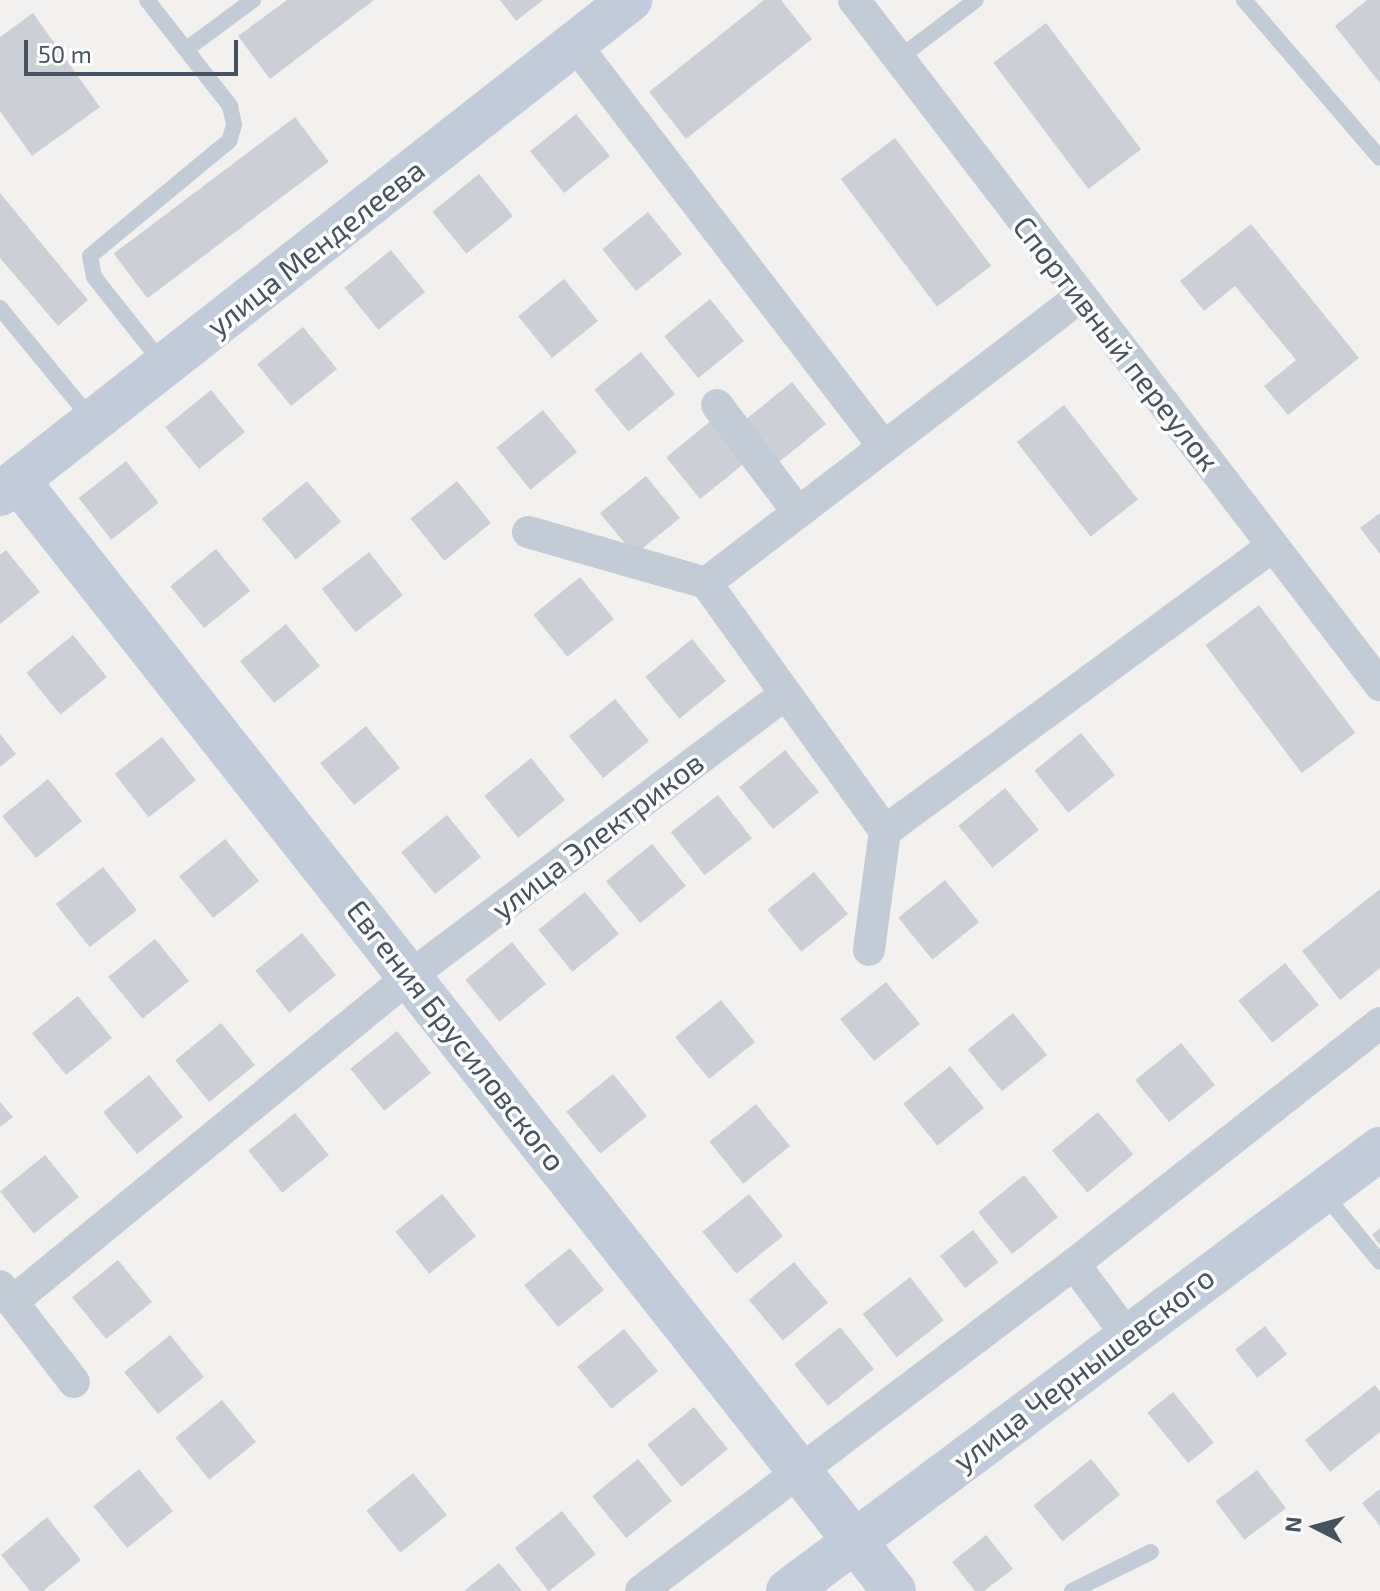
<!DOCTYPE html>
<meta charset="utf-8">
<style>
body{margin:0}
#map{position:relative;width:1380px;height:1591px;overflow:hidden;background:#f3f0f0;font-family:"Exo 2",sans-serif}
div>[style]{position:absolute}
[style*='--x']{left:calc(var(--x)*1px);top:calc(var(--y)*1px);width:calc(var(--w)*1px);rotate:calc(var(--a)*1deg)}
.building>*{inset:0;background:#cccfd5;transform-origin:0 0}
.lane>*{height:16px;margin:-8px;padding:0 8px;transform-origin:8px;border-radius:8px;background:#c3cbd6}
.street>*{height:32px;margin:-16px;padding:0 16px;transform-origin:16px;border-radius:16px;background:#c3cbd6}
.secondary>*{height:44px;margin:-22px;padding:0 22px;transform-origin:22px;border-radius:22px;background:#c2cbda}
span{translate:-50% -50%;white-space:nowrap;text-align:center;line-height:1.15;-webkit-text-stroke:7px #fff;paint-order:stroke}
.street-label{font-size:30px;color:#46525f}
.north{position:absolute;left:1276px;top:1487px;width:80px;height:80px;-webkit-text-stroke:6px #fff;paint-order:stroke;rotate:276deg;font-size:22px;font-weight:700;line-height:32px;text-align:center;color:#46525f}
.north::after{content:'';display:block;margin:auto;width:28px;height:36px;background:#46525f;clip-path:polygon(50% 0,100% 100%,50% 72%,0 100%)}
.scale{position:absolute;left:24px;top:40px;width:214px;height:36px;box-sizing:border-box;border:4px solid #46525f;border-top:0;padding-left:10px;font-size:24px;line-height:28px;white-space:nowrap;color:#46525f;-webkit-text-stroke:6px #fff;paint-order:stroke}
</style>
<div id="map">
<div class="building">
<div style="clip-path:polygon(287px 0,374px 0,270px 79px,238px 36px)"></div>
<div style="clip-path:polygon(500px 0,543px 0,516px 21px)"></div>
<div style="clip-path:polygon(764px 0,781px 0,812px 39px,686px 139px,649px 92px)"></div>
<div style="clip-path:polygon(1367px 0,1380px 0,1380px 83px,1335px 26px)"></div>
<div style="clip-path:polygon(33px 13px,100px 107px,32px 156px,0 111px,0 37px)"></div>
<div style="left:1046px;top:23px;width:158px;height:66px;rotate:53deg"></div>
<div style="left:576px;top:114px;width:54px;height:59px;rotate:51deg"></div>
<div style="left:295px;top:117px;width:56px;height:227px;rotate:53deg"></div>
<div style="left:895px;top:138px;width:160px;height:68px;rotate:53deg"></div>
<div style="left:479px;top:174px;width:54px;height:60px;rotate:51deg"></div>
<div style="clip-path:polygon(0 193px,88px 300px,58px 326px,0 258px)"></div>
<div style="left:648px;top:212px;width:54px;height:59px;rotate:51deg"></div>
<div style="clip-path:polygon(1251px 224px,1359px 358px,1288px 415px,1264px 386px,1296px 360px,1235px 286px,1204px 311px,1180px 281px)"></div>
<div style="left:391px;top:250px;width:54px;height:60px;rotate:51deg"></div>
<div style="left:564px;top:279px;width:54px;height:59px;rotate:51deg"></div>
<div style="left:710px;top:299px;width:54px;height:59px;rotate:51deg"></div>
<div style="left:303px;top:327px;width:54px;height:59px;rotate:51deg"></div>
<div style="left:641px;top:352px;width:54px;height:60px;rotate:51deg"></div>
<div style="left:792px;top:382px;width:54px;height:60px;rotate:51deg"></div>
<div style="left:211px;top:390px;width:54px;height:59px;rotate:51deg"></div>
<div style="left:1064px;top:405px;width:120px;height:60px;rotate:52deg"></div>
<div style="left:543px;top:410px;width:54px;height:60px;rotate:51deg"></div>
<div style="left:712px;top:420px;width:54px;height:59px;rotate:51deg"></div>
<div style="left:126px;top:461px;width:53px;height:60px;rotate:52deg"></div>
<div style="left:646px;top:476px;width:54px;height:59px;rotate:51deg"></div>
<div style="left:307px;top:481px;width:53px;height:59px;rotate:50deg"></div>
<div style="left:457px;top:481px;width:54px;height:60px;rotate:51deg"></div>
<div style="clip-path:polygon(1380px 513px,1380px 554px,1360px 528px)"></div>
<div style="left:216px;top:549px;width:54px;height:59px;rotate:51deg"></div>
<div style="clip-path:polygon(6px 550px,40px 592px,0 624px,0 555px)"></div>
<div style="left:369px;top:552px;width:55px;height:60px;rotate:52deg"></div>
<div style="left:580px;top:577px;width:54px;height:60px;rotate:51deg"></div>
<div style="left:1259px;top:605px;width:160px;height:67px;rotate:53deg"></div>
<div style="left:286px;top:624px;width:54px;height:59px;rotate:51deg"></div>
<div style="left:73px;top:635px;width:54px;height:60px;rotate:51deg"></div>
<div style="left:692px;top:639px;width:54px;height:60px;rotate:51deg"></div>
<div style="left:615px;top:699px;width:54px;height:59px;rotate:51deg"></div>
<div style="left:366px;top:726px;width:54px;height:59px;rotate:51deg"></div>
<div style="left:1081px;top:733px;width:54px;height:60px;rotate:51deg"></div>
<div style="clip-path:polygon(0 734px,16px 754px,0 767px)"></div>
<div style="left:162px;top:737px;width:55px;height:60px;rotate:52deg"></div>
<div style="left:785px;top:750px;width:54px;height:59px;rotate:51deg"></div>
<div style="left:531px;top:758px;width:54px;height:60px;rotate:51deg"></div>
<div style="left:48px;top:779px;width:54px;height:59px;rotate:51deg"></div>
<div style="left:1005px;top:788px;width:54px;height:60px;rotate:51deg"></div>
<div style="left:718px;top:795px;width:55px;height:60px;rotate:52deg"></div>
<div style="left:447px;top:815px;width:54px;height:59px;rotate:51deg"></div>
<div style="left:225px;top:839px;width:54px;height:59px;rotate:51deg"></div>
<div style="left:652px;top:844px;width:54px;height:59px;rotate:51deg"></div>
<div style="left:103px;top:867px;width:55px;height:60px;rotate:52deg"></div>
<div style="left:814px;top:872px;width:54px;height:60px;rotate:51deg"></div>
<div style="left:945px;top:880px;width:54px;height:60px;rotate:51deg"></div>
<div style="clip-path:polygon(1380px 889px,1380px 968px,1340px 1000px,1302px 951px)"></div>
<div style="left:585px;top:892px;width:54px;height:60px;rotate:51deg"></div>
<div style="left:302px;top:933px;width:54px;height:60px;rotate:51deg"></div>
<div style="left:155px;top:939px;width:54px;height:60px;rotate:51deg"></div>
<div style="left:512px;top:942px;width:54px;height:60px;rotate:51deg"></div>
<div style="left:1285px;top:963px;width:54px;height:60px;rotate:51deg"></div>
<div style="left:886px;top:982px;width:54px;height:59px;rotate:51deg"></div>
<div style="left:78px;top:996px;width:54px;height:59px;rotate:51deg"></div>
<div style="left:721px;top:1000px;width:54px;height:59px;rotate:51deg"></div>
<div style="left:1013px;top:1013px;width:54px;height:58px;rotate:51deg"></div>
<div style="left:221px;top:1023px;width:54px;height:59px;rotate:51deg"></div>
<div style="left:397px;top:1031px;width:54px;height:60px;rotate:51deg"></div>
<div style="left:1181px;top:1043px;width:54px;height:59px;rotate:51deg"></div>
<div style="left:950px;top:1066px;width:54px;height:60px;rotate:51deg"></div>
<div style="left:613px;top:1074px;width:54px;height:60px;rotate:51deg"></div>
<div style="left:149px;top:1075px;width:54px;height:59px;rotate:51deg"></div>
<div style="clip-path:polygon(0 1102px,13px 1117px,0 1127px)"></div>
<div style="left:756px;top:1104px;width:54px;height:60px;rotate:51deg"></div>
<div style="left:1098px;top:1112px;width:55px;height:60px;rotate:50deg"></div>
<div style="left:295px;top:1113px;width:54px;height:60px;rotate:51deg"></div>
<div style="left:45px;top:1155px;width:54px;height:58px;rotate:51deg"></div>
<div style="left:1024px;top:1175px;width:54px;height:59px;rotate:51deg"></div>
<div style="left:442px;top:1194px;width:54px;height:60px;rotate:51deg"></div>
<div style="left:749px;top:1194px;width:54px;height:60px;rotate:51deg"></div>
<div style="clip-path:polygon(1380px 1228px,1380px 1245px,1372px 1235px)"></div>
<div style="left:973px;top:1230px;width:41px;height:42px;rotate:52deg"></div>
<div style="left:570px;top:1248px;width:54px;height:59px;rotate:51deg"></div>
<div style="left:118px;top:1260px;width:54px;height:59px;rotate:51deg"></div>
<div style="left:794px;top:1262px;width:53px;height:59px;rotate:50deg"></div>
<div style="left:910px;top:1277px;width:55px;height:60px;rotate:52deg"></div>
<div style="left:1265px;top:1326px;width:36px;height:38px;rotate:52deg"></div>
<div style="left:840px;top:1327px;width:54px;height:59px;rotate:51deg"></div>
<div style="left:624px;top:1329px;width:54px;height:60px;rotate:51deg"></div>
<div style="left:170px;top:1335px;width:54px;height:59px;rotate:51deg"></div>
<div style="clip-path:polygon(1375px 1385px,1380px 1392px,1380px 1432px,1330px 1472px,1305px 1440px)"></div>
<div style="left:1173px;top:1392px;width:65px;height:33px;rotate:51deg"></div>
<div style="left:222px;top:1400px;width:54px;height:60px;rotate:51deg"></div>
<div style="left:694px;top:1407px;width:54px;height:60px;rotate:51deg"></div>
<div style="left:638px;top:1459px;width:54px;height:59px;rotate:51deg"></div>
<div style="left:1091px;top:1459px;width:46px;height:74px;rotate:51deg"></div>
<div style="left:139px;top:1469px;width:54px;height:59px;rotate:51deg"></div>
<div style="left:1257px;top:1470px;width:48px;height:52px;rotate:53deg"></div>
<div style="left:413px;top:1473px;width:54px;height:60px;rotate:51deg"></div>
<div style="clip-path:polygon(1380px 1489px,1380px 1526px,1362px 1503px)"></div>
<div style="left:562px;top:1511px;width:55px;height:60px;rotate:52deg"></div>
<div style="clip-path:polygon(47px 1517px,81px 1560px,43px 1591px,30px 1591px,1px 1555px)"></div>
<div style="clip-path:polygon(986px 1535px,1013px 1569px,984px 1591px,975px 1591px,952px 1562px)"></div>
<div style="clip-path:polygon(499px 1563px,522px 1591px,464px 1591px)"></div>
</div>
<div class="lane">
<div style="--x:147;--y:0;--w:135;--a:51.9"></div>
<div style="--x:230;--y:106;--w:19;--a:78"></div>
<div style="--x:234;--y:125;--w:17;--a:107"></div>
<div style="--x:229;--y:141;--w:180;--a:140.4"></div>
<div style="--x:90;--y:256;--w:21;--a:79"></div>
<div style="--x:94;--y:277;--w:111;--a:51.6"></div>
<div style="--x:1244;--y:0;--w:208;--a:49.3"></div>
<div style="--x:188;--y:48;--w:81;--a:-36.4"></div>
<div style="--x:899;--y:58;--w:96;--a:-37"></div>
<div style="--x:0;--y:308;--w:145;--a:50.6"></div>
<div style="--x:1324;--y:1194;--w:88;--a:50.5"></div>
<div style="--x:1072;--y:1591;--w:88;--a:-26.3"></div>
</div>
<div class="street">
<div style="--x:854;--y:0;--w:864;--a:52.48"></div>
<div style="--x:574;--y:43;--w:509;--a:52.5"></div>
<div style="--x:717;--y:405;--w:134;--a:52.9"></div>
<div style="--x:528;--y:532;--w:185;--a:16"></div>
<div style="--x:706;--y:583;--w:306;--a:54.2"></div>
<div style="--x:885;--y:831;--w:120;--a:97.7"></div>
<div style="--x:706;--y:583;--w:472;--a:-37.4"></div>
<div style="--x:885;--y:831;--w:481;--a:-36.3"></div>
<div style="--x:1074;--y:1264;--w:89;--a:53.3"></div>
<div style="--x:0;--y:1286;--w:121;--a:52.4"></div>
<div style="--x:12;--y:1302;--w:514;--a:-39.32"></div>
<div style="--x:410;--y:976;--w:468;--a:-36.9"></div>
<div style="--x:641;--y:1591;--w:543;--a:-37.06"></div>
<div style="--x:1074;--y:1264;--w:390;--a:-38.2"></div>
</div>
<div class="secondary">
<div style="--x:18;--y:481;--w:1414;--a:51.72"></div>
<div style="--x:0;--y:494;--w:801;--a:-38.1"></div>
<div style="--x:788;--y:1591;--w:739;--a:-36.75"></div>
</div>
<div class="street-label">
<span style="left:315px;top:247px;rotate:-38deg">улица Менделеева</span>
<span style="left:1117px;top:343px;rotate:52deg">Спортивный переулок</span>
<span style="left:597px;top:835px;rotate:-37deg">улица Электриков</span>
<span style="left:457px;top:1035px;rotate:52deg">Евгения Брусиловского</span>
<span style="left:1083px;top:1368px;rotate:-37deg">улица Чернышевского</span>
</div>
<div class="north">N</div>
<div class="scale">50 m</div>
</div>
